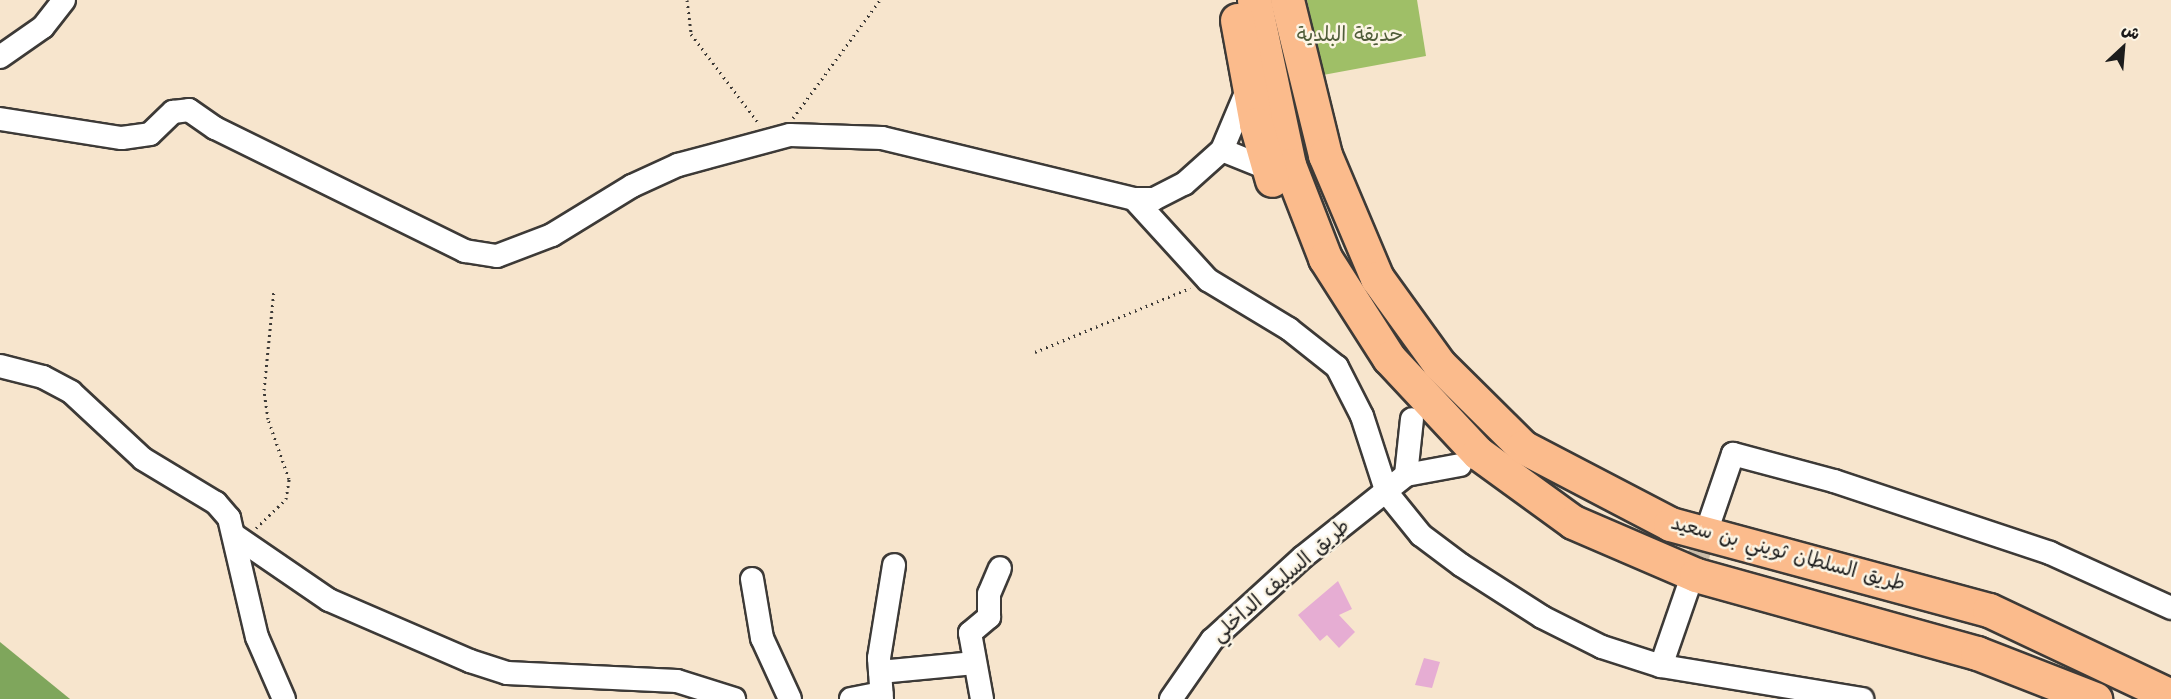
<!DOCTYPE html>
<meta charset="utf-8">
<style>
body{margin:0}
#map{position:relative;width:2171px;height:699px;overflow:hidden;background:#f7e5cd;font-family:"Architects Daughter","Playpen Sans Arabic",sans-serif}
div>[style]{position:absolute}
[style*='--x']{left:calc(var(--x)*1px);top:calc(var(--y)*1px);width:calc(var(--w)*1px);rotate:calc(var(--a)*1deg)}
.green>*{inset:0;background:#9fbf67}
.forest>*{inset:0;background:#7fa65c}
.building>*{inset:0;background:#e6add3}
.minor-tunnel>*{height:22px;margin-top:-11px;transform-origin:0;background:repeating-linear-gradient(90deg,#cbbdaa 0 22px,transparent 0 33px)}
.path>*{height:3px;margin-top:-1.5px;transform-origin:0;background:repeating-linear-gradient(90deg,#3d3a37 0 1.5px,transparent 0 6px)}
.roads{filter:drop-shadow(2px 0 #3d3a37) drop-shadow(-2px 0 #3d3a37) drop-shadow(0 2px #3d3a37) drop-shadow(0 -2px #3d3a37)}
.minor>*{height:22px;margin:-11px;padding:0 11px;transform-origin:11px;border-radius:11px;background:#fff}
.highway>*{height:33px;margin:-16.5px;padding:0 16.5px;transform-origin:16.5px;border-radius:16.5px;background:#fbbb8c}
span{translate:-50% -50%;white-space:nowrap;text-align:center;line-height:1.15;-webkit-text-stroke:5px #fcf5e5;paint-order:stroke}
.park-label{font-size:20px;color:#505d3a}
.street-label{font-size:20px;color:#1c1c1c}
.north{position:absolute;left:2093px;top:18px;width:60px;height:60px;-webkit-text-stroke:4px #fcf5e5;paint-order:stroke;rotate:26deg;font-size:16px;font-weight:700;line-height:24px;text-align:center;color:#1c1c1c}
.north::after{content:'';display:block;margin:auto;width:21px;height:27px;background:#1c1c1c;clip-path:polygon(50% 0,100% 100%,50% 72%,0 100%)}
</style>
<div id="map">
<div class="green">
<div style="clip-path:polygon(1307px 0,1417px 0,1426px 56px,1323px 75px)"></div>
</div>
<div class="forest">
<div style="clip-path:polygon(0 642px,70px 699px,0 699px)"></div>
</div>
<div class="building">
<div style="clip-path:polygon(1338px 581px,1352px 609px,1339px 615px,1355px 632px,1339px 648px,1327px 635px,1320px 641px,1298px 615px)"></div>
<div style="clip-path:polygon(1424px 658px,1440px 662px,1432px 688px,1415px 685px)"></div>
</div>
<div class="minor-tunnel">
<div style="--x:1688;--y:587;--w:70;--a:-71.6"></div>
</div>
<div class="path">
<div style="--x:687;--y:0;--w:34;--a:83"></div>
<div style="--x:691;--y:34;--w:114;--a:52.8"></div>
<div style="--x:793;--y:118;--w:147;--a:-53.6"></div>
<div style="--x:1035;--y:352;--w:168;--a:-22.4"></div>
<div style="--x:256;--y:528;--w:42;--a:-44"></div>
<div style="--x:286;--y:499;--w:20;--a:-81"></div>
<div style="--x:289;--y:479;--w:64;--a:-109.3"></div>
<div style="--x:268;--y:419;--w:29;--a:-98"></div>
<div style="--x:264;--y:390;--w:100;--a:-84.3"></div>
</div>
<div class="roads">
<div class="minor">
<div style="--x:0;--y:57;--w:52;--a:-34.9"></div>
<div style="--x:43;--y:27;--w:34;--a:-52"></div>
<div style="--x:0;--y:119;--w:123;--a:8.9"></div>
<div style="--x:122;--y:138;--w:28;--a:-8"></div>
<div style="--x:150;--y:134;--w:32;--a:-44"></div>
<div style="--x:173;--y:112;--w:16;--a:-7"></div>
<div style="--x:189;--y:110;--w:32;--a:35"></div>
<div style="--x:215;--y:128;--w:279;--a:26.2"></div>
<div style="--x:465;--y:251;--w:32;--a:9"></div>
<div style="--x:497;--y:256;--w:59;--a:-20.9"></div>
<div style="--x:552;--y:235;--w:94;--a:-31.5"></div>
<div style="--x:632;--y:186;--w:51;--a:-24.5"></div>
<div style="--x:678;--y:165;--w:116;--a:-15"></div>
<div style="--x:790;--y:135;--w:92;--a:1.9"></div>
<div style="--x:882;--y:138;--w:259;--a:13.6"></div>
<div style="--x:1134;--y:199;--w:20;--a:0"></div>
<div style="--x:1154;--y:199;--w:34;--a:-27"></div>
<div style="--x:1184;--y:184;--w:51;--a:-41.8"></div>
<div style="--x:1222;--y:150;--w:67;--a:-67.2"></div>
<div style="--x:1222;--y:150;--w:51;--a:22"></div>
<div style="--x:1134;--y:199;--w:110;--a:47.6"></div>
<div style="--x:1208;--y:280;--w:95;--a:31.2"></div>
<div style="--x:1289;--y:329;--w:61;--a:38.4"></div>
<div style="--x:1337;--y:367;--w:55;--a:63"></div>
<div style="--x:1362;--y:416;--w:81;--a:72"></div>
<div style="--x:1387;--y:493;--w:54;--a:51"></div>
<div style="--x:1421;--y:535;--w:50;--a:36.9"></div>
<div style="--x:1461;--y:565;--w:96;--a:32.7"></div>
<div style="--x:1542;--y:617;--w:67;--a:26.6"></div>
<div style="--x:1602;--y:647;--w:62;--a:17.9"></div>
<div style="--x:1661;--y:666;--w:204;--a:9.3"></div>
<div style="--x:0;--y:366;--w:44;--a:14.3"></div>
<div style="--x:43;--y:377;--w:32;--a:28"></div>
<div style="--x:71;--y:392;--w:98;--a:42.9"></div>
<div style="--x:143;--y:459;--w:85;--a:31.1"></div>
<div style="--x:216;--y:503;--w:20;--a:49"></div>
<div style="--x:229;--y:518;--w:122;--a:76.8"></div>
<div style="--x:257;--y:637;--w:68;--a:66.5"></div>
<div style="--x:1406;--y:475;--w:56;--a:-83.9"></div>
<div style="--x:1710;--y:521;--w:71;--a:-71.1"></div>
<div style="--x:1733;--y:454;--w:105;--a:15"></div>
<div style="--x:1834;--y:481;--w:228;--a:18.4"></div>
<div style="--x:2050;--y:553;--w:133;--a:24.4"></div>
<div style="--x:234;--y:535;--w:115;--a:34.4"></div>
<div style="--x:329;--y:600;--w:154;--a:23.4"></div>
<div style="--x:470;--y:661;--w:39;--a:18"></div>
<div style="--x:507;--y:673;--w:170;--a:2.7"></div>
<div style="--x:677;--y:681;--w:60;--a:17.5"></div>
<div style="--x:752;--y:579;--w:60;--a:80.4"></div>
<div style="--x:762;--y:638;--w:67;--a:65.3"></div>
<div style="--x:1661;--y:666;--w:83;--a:-70.9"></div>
<div style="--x:880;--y:672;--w:95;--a:-5.4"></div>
<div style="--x:851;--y:699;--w:31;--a:-11"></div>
<div style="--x:882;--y:699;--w:41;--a:-94.2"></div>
<div style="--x:879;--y:658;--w:94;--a:-80.8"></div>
<div style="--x:982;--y:699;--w:67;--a:-100.3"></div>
<div style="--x:970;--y:633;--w:25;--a:-40"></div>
<div style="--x:989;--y:617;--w:23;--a:-90"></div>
<div style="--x:989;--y:594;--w:28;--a:-67"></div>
<div style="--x:1171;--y:699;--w:72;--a:-55.2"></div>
<div style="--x:1212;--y:640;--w:123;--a:-42.4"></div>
<div style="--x:1303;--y:557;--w:132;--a:-38.5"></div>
<div style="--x:1406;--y:475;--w:55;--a:-10.5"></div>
</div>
<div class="highway">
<div style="--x:1254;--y:0;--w:169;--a:78"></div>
<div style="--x:1289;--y:165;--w:100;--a:68.8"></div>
<div style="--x:1325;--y:258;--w:119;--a:57.4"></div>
<div style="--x:1389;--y:358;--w:130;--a:46.9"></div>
<div style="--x:1478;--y:453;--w:117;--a:36"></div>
<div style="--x:1573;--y:522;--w:134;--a:23.3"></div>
<div style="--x:1696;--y:575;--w:292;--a:15.5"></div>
<div style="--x:1977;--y:653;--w:127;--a:21.3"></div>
<div style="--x:1287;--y:0;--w:160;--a:76.2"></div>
<div style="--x:1325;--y:155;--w:134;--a:67.1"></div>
<div style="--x:1377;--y:278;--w:106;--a:54.2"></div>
<div style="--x:1439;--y:364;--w:118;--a:44.7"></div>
<div style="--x:1523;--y:447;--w:166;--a:27.6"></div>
<div style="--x:1670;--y:524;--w:330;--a:15.1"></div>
<div style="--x:1989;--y:610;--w:201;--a:25.3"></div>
<div style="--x:1237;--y:20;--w:106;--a:79.6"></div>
<div style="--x:1256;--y:124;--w:58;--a:74.1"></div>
</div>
</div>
<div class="park-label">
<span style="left:1350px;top:35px">حديقة البلدية</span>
</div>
<div class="street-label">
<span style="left:1788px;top:554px;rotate:15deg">طريق السلطان ثويني بن سعيد</span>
<span style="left:1281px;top:581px;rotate:-41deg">طريق السليف الداخلي</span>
</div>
<div class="north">ش</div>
</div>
